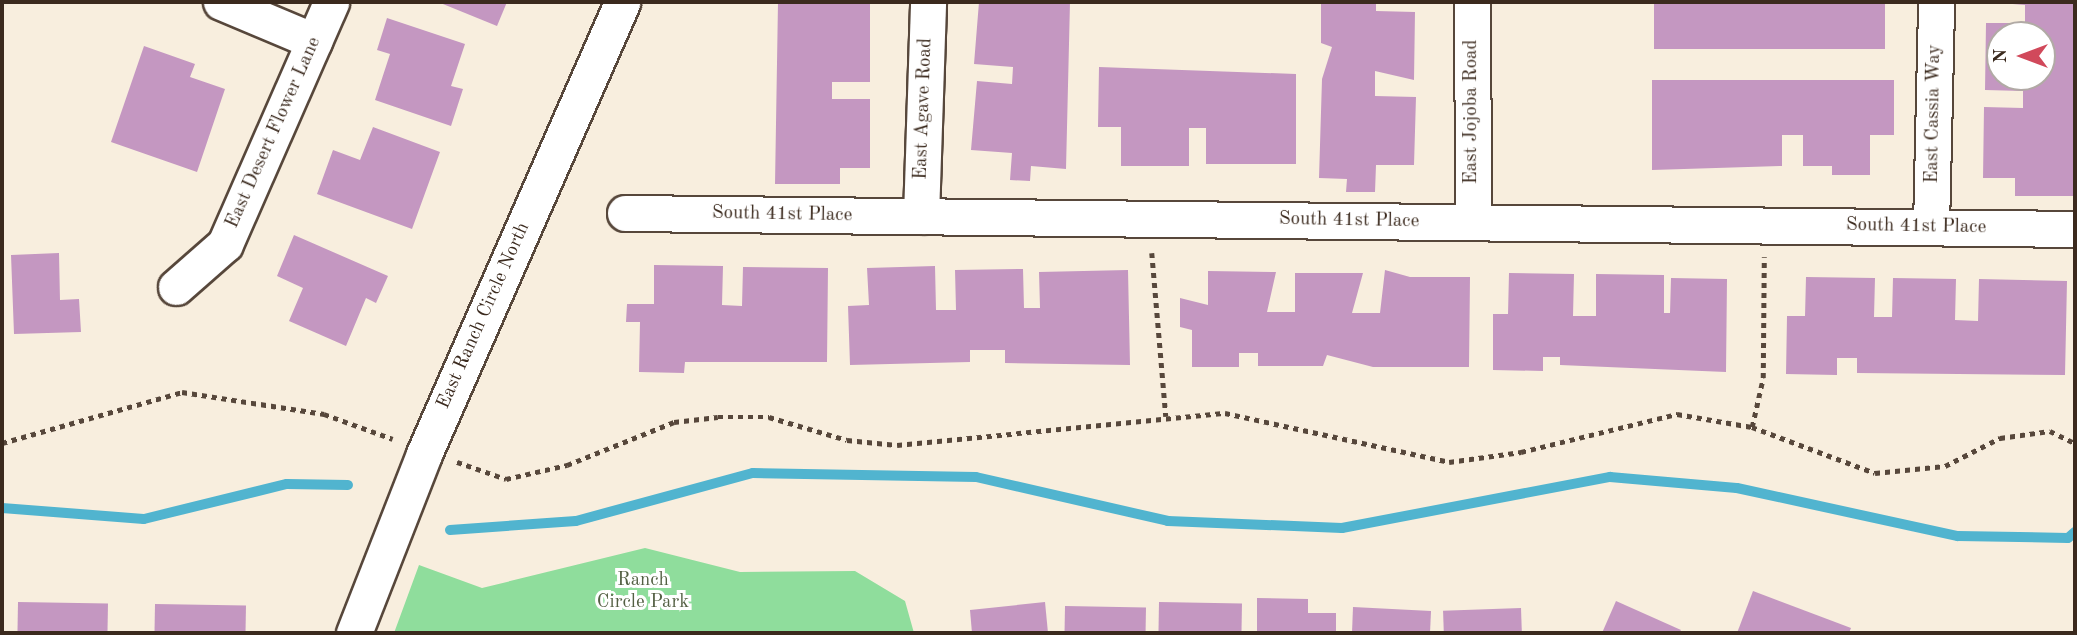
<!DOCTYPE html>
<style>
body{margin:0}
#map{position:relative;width:2077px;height:635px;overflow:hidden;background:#f8eede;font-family:"Old Standard TT",serif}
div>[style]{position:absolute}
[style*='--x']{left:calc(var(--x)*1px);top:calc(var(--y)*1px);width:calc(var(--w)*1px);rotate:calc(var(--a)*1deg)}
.green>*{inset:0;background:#8fdd9c}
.stream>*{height:10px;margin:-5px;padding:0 5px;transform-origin:5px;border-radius:5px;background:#51b4cf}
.building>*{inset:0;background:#c497c1;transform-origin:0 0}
.path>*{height:4.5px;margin-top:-2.25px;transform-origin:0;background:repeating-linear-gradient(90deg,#57473b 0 5px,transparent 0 10px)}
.roads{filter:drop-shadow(2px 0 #57473b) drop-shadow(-2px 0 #57473b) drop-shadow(0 2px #57473b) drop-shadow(0 -2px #57473b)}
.minor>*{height:35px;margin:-17.5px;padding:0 17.5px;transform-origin:17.5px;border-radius:17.5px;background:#fff}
span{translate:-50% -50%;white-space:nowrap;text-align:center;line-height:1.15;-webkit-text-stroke:6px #fff;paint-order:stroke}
.street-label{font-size:19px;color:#3b2a1e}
.park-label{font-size:19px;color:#546044}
.frame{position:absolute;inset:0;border:4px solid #3b2a1e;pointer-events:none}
.north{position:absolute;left:1986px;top:21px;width:70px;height:70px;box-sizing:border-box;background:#fff;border:2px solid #b1aaa5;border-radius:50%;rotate:270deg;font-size:19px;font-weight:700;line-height:28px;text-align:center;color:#3b2a1e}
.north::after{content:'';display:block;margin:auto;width:24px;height:32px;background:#d1495b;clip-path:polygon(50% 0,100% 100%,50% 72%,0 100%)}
</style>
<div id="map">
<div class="green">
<div style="clip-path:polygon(645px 548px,740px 572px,855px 571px,905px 601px,914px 633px,394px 633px,419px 565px,482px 588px)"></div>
</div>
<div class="stream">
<div style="--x:2;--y:508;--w:142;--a:4.4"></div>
<div style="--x:144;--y:519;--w:147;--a:-13.8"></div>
<div style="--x:287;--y:484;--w:61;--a:0.9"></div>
<div style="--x:450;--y:530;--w:126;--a:-4.1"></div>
<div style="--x:576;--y:521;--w:183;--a:-15.2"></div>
<div style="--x:753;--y:473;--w:223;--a:1"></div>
<div style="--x:976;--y:477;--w:197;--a:12.9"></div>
<div style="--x:1168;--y:521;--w:174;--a:2.3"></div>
<div style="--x:1342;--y:528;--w:273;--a:-10.8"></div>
<div style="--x:1610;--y:477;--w:127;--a:5"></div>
<div style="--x:1737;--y:488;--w:226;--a:12.3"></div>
<div style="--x:1958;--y:536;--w:110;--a:1"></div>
<div style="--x:2068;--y:538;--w:9;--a:-41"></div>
</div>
<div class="building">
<div style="clip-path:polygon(438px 2px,507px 2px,497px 26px)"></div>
<div style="clip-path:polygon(778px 2px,870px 2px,870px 82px,832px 82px,832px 99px,870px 99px,870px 168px,840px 168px,840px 184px,775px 184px)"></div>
<div style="clip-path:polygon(979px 2px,1070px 2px,1066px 169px,1031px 166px,1030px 181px,1010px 180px,1012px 153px,971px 150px,977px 81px,1012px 84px,1013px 67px,974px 64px)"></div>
<div style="clip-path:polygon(1321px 2px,1376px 2px,1376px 11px,1415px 12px,1414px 80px,1375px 71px,1375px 96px,1416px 97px,1414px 165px,1376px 165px,1375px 192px,1346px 192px,1347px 179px,1319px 178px,1322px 79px,1332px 47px,1321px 43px)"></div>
<div style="left:1654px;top:2px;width:231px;height:47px"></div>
<div style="clip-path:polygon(evenodd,1988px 2px,2075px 2px,2075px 196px,2015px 196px,2015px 178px,1983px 178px,1984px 107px,2023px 108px,2023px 91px,1985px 90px,1986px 23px,2025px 23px,2025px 5px,1988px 2px,2000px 35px,2042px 35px,2042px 77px,2000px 77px,2000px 35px)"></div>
<div style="clip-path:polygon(387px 18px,465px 44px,451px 86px,463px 89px,451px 126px,375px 100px,390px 54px,377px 50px)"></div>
<div style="clip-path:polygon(144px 46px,195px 64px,190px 77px,225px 89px,197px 172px,111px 142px)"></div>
<div style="clip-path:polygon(1099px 67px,1296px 74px,1296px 164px,1206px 164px,1206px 128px,1189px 128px,1189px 166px,1121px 166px,1121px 127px,1098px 127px)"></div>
<div style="clip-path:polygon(1652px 80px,1894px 80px,1894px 135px,1870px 135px,1870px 175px,1832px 175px,1832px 166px,1803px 166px,1803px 135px,1782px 135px,1782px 166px,1652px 170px)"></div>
<div style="clip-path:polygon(373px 127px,440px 152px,412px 229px,317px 194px,333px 150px,360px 160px)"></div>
<div style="clip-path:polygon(294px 235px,388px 276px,376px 303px,366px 298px,346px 346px,289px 321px,303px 288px,277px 276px)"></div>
<div style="clip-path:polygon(59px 253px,60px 300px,79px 299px,81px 332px,14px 334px,11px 255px)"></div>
<div style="clip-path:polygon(654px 265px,723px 266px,722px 305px,742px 306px,743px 267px,828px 268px,827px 362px,685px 362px,684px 373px,639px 372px,640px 322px,626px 322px,627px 304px,654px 304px)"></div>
<div style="clip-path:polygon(935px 266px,936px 310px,956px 310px,955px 270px,1023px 269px,1024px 308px,1040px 308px,1039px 272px,1128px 270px,1130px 365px,1005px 363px,1005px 350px,970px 350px,970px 362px,850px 365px,848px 306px,869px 305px,867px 268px)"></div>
<div style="clip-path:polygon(1385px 270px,1410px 277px,1470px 277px,1469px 367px,1373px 367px,1327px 355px,1323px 366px,1258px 366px,1258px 353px,1239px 353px,1239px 367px,1192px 367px,1192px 330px,1180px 327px,1180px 298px,1208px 305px,1208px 271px,1276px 272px,1267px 312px,1295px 312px,1295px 273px,1363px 273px,1352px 313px,1380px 313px)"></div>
<div style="clip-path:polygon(1509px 273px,1574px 274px,1573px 316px,1596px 316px,1596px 274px,1664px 275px,1664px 313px,1670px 313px,1671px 278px,1727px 279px,1726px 372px,1560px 365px,1560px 357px,1543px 357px,1543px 371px,1493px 370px,1493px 314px,1508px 314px)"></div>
<div style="clip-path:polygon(1806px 277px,1875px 278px,1874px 317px,1892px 317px,1893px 278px,1956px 279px,1955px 320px,1978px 321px,1979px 279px,2067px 281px,2065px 375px,1857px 373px,1857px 358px,1837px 358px,1837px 375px,1786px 374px,1787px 316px,1805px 316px)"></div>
<div style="clip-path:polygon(1753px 591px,1851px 628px,1849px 633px,1737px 633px)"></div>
<div style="clip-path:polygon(1257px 598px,1308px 599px,1308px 613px,1336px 613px,1336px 633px,1257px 633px)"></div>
<div style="clip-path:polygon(1616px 601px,1681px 630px,1679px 633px,1602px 633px)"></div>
<div style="left:18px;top:602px;width:90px;height:31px;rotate:1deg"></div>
<div style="clip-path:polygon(1045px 602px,1048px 633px,972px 633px,970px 610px)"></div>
<div style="left:1159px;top:602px;width:83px;height:31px;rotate:1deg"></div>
<div style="left:155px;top:604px;width:91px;height:29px;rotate:1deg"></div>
<div style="left:1065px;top:606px;width:81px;height:27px;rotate:1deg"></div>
<div style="clip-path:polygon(1353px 607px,1431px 611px,1430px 633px,1352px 633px)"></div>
<div style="left:1521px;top:608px;width:25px;height:78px;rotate:88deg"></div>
</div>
<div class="path">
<div style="--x:1152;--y:253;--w:164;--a:85.1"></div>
<div style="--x:1752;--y:427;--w:50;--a:-77.3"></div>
<div style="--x:1763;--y:378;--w:121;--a:-89.5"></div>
<div style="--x:2;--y:443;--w:187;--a:-15.8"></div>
<div style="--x:182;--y:392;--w:144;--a:8.8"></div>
<div style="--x:324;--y:414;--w:73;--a:19.9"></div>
<div style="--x:457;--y:462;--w:52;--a:19.1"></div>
<div style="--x:506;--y:479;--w:63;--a:-12.9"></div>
<div style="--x:567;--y:465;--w:115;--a:-21.9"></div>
<div style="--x:674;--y:422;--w:44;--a:-6.5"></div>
<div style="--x:718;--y:417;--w:51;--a:0"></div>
<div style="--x:769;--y:417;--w:81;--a:16.4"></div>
<div style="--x:847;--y:440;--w:50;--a:5.7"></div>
<div style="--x:897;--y:445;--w:330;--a:-5.6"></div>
<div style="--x:1225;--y:413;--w:229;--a:12.3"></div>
<div style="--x:1449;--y:462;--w:73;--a:-7.9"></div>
<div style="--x:1521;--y:452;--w:161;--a:-13.7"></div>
<div style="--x:1677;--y:414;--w:76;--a:9.8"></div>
<div style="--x:1752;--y:427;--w:131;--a:20.5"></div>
<div style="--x:1875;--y:473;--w:70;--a:-5.7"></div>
<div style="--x:1945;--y:466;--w:62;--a:-27"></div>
<div style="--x:2000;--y:438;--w:50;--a:-8"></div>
<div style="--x:2050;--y:431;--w:28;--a:26"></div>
</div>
<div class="roads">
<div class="minor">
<div style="--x:221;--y:2;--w:101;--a:22.8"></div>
<div style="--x:1472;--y:2;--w:220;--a:89.7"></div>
<div style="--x:625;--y:213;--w:1448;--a:0.63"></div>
<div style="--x:921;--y:216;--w:214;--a:-88.1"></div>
<div style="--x:1931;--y:227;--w:225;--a:-88.7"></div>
<div style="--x:176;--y:287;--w:65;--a:-41.3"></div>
<div style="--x:225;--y:244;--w:264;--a:-66.3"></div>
<div style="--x:354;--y:633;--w:192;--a:-68.6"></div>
<div style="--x:424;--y:454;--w:493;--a:-66.3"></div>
</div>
</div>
<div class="street-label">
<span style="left:924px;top:109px;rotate:-88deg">East Agave Road</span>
<span style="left:1472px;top:112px;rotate:-90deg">East Jojoba Road</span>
<span style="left:1934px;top:114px;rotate:-89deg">East Cassia Way</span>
<span style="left:274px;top:133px;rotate:-66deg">East Desert Flower Lane</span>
<span style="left:782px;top:215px;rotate:1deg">South 41st Place</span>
<span style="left:1349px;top:221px;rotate:1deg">South 41st Place</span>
<span style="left:1916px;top:227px;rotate:1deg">South 41st Place</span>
<span style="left:484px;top:316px;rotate:-66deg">East Ranch Circle North</span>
</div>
<div class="park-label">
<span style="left:643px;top:592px">Ranch<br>Circle Park</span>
</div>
<div class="frame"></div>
<div class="north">N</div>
</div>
